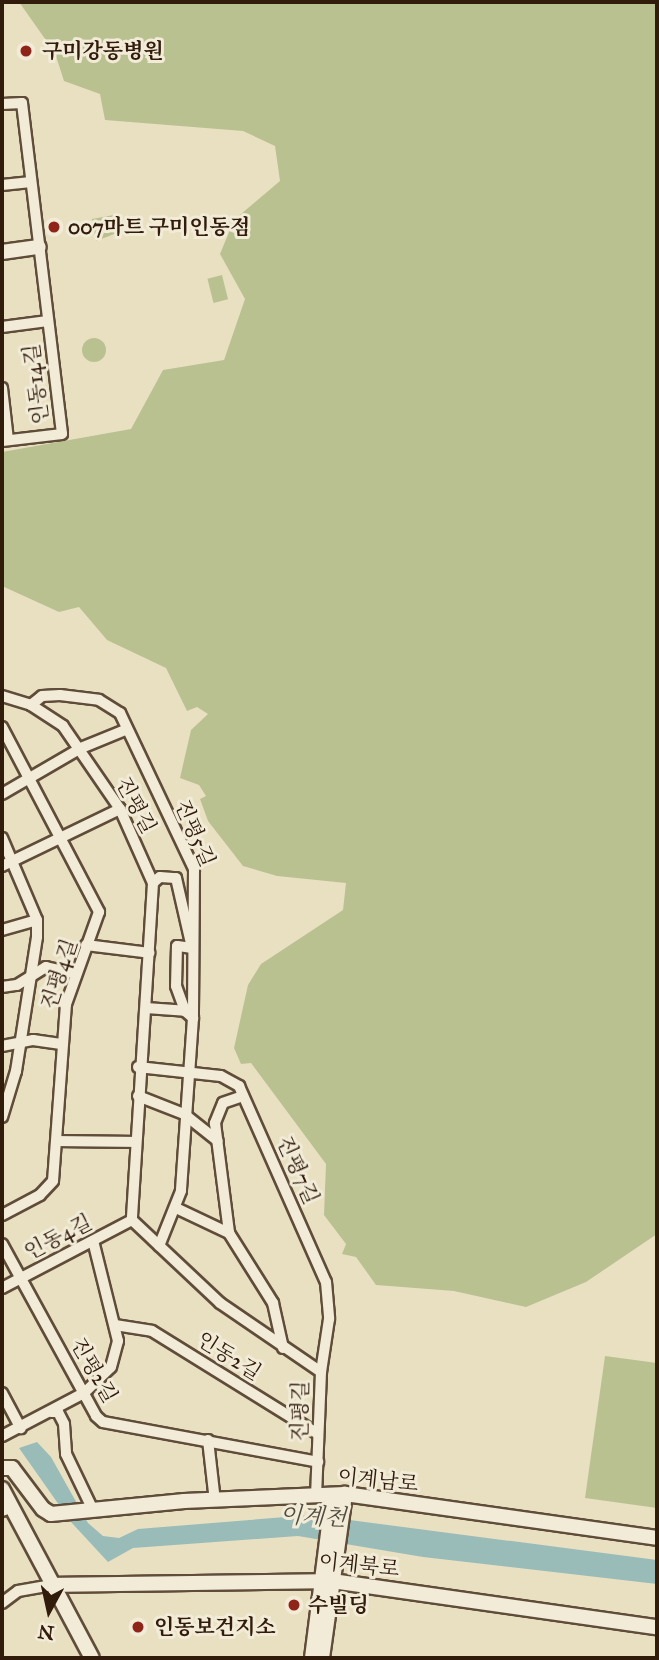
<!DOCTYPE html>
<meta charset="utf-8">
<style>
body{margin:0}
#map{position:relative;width:659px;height:1660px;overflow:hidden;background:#e9e0c2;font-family:"IM FELL Great Primer","Noto Serif KR",serif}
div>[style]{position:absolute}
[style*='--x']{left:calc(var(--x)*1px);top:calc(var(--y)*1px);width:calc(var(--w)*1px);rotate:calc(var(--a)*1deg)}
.green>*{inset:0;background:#bac191;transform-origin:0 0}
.round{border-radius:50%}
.water>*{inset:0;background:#99bcb9}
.roads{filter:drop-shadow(2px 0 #5f4c39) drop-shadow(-2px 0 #5f4c39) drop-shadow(0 2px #5f4c39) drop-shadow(0 -2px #5f4c39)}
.street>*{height:10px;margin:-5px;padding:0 5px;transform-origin:5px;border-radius:5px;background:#f1ebd7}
.secondary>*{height:14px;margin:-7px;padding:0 7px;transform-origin:7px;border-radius:7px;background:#f1ebd7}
.dots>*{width:19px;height:19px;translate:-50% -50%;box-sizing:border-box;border:4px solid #f1ebd7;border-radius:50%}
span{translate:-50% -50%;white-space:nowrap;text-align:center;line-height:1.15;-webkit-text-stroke:6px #f1ebd7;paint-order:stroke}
.poi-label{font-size:21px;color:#311b0b;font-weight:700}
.left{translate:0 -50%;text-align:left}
.street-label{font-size:21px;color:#311b0b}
.water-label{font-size:23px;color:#504b3f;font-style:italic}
.frame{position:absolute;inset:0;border:4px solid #311b0b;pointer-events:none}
.north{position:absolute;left:14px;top:1576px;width:70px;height:70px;-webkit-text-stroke:5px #f1ebd7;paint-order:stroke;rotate:188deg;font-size:19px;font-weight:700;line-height:28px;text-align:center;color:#311b0b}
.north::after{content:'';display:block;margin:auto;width:24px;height:32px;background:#311b0b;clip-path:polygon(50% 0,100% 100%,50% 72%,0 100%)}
</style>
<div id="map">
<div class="green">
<div style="clip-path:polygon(19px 2px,657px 2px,657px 1234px,586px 1282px,526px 1307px,454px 1291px,376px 1285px,356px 1257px,342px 1254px,346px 1244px,324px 1215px,326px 1164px,251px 1063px,241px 1064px,234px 1048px,248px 985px,261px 964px,343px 910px,346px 883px,277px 876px,243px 866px,208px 821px,200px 799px,206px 796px,199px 785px,180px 778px,191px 730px,208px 714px,197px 707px,187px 711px,166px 668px,107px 640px,79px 607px,59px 612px,2px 586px,2px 452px,131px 429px,163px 370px,224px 360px,245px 299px,220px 254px,234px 220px,280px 181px,275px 146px,243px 131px,105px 120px,100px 94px,64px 81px,55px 53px)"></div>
<div style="clip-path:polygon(114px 215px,117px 233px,96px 241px,92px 219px)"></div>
<div style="left:222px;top:275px;width:25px;height:15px;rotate:76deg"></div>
<div class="round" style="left:82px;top:338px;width:24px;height:24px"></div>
<div style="clip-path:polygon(605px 1356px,657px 1363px,657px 1508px,585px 1498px)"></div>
</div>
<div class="water">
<div style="clip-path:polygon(37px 1442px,51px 1457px,88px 1523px,103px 1536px,119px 1538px,138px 1529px,311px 1515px,657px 1560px,657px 1584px,423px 1557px,298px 1536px,133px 1548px,108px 1562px,71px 1522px,19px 1448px)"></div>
</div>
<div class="roads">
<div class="street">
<div style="--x:2;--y:104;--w:20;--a:-3"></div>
<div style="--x:22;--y:103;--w:333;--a:83.1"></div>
<div style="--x:62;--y:434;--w:60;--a:173.3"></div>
<div style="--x:2;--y:185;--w:29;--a:-6"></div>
<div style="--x:2;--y:327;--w:46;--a:-7.4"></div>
<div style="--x:2;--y:388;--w:52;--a:83.4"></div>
<div style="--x:2;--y:696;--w:30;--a:17"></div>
<div style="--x:31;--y:705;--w:38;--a:33"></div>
<div style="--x:63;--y:726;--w:101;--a:55.5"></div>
<div style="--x:120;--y:809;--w:81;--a:66"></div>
<div style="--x:153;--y:883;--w:338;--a:93.6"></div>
<div style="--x:132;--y:1220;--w:121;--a:43.3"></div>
<div style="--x:220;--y:1303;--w:122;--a:34.3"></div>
<div style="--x:321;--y:1372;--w:123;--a:92.3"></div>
<div style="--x:31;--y:705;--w:14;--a:-39"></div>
<div style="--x:42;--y:696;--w:18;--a:-3"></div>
<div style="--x:60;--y:695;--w:39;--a:7"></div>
<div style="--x:99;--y:700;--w:25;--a:32"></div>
<div style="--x:120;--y:713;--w:173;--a:64.6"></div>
<div style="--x:194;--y:869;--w:149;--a:90.4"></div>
<div style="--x:193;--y:1018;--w:173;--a:94"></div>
<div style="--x:181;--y:1191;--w:59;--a:111.8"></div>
<div style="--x:2;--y:727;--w:209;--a:62.3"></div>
<div style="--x:99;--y:912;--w:98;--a:109.7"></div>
<div style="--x:66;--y:1004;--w:177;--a:94.2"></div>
<div style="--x:53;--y:1181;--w:19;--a:133"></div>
<div style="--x:40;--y:1195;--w:43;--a:152.2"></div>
<div style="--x:2;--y:794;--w:91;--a:-30.2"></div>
<div style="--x:81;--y:748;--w:48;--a:-22.2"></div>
<div style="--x:2;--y:838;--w:89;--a:66.9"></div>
<div style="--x:37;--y:920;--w:17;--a:90"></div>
<div style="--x:37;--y:937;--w:136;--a:98.9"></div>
<div style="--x:16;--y:1071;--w:48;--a:106.9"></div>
<div style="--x:2;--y:866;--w:131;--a:-25.8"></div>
<div style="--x:153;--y:883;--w:9;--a:-41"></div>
<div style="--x:160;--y:877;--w:16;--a:4"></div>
<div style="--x:176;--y:878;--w:72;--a:77.1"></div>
<div style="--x:192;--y:948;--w:15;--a:-172"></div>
<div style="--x:177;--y:946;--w:40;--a:91.4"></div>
<div style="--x:176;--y:986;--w:27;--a:70"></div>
<div style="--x:185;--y:1011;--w:11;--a:41"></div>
<div style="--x:2;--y:930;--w:36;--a:-16"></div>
<div style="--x:86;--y:945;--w:64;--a:7.1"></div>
<div style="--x:2;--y:987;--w:15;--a:-8"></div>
<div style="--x:17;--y:985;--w:34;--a:-32"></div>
<div style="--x:46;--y:967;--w:31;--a:13"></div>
<div style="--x:146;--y:1008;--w:39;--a:4"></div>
<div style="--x:2;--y:1046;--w:32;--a:-11"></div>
<div style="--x:33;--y:1040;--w:30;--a:8"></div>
<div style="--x:138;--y:1067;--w:83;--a:6.2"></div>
<div style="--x:221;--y:1076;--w:21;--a:29"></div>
<div style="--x:239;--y:1086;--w:214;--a:66.1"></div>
<div style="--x:326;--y:1282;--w:37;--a:85"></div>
<div style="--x:329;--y:1319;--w:54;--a:98.6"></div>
<div style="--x:138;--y:1096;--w:49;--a:21.4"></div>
<div style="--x:184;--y:1114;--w:43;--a:38.5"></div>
<div style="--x:243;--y:1096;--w:21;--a:161"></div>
<div style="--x:223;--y:1103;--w:22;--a:112"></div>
<div style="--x:215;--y:1123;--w:111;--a:82.7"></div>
<div style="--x:229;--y:1233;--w:83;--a:57.8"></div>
<div style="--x:273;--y:1303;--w:46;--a:77.5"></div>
<div style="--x:59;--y:1141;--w:77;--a:0.7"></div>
<div style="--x:176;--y:1208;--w:59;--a:25.3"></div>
<div style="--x:2;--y:1244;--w:196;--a:61.3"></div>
<div style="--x:96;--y:1416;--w:9;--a:41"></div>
<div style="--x:103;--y:1422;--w:219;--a:10.5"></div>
<div style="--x:2;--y:1288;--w:147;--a:-27.6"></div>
<div style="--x:115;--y:1325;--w:37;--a:9"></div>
<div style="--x:152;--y:1331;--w:195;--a:31.8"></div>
<div style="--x:2;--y:1393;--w:40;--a:62"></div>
<div style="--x:51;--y:1412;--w:7;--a:0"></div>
<div style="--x:58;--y:1412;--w:13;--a:63"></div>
<div style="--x:64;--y:1424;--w:30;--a:86"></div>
<div style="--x:66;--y:1454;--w:62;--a:64.3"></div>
<div style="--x:2;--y:1436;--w:93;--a:-27.7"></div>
<div style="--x:84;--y:1393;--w:37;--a:-44"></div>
<div style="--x:111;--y:1367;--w:27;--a:-75"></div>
<div style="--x:118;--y:1341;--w:103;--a:-104"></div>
<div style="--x:208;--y:1440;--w:61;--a:83.5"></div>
<div style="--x:2;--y:1511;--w:3;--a:-18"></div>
<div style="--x:2;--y:1603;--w:20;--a:-37"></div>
<div style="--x:18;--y:1591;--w:36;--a:-10"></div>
</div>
<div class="secondary">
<div style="--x:2;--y:252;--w:37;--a:-8"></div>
<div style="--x:2;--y:1468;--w:10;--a:0"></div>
<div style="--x:12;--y:1468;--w:51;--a:52.9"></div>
<div style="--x:43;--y:1509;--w:9;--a:32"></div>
<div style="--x:51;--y:1514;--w:134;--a:-5.6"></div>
<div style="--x:184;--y:1501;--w:161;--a:-2.5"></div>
<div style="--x:345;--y:1494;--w:315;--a:8"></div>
<div style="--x:2;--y:1489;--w:191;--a:62"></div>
<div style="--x:53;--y:1585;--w:279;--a:-0.8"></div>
<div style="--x:332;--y:1581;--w:328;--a:8.1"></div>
<div style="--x:312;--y:1658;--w:164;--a:-82.7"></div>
<div style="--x:322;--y:1658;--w:166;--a:-82"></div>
</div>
</div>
<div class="dots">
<div style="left:26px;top:51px;background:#8f2418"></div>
<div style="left:54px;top:227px;background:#8f2418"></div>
<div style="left:294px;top:1605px;background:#8f2418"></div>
<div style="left:138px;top:1627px;background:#8f2418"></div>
</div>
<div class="poi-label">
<span class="left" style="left:42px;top:51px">구미강동병원</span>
<span class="left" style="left:68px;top:227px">007마트 구미인동점</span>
<span class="left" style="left:308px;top:1605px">수빌딩</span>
<span class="left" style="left:154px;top:1627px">인동보건지소</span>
</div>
<div class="street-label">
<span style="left:36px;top:384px;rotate:-97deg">인동14길</span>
<span style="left:136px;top:805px;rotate:62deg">진평길</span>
<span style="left:195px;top:833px;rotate:67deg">진평5길</span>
<span style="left:59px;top:974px;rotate:-72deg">진평4길</span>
<span style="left:298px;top:1170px;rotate:66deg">진평7길</span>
<span style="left:58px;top:1237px;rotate:-27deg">인동4길</span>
<span style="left:229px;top:1356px;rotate:32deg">인동2길</span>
<span style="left:94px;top:1370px;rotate:60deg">진평2길</span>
<span style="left:300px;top:1411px;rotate:-89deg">진평길</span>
<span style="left:378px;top:1480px;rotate:6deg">이계남로</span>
<span style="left:359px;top:1565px;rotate:6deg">이계북로</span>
</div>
<div class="water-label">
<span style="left:313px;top:1516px;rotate:3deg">이계천</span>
</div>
<div class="frame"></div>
<div class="north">N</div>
</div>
